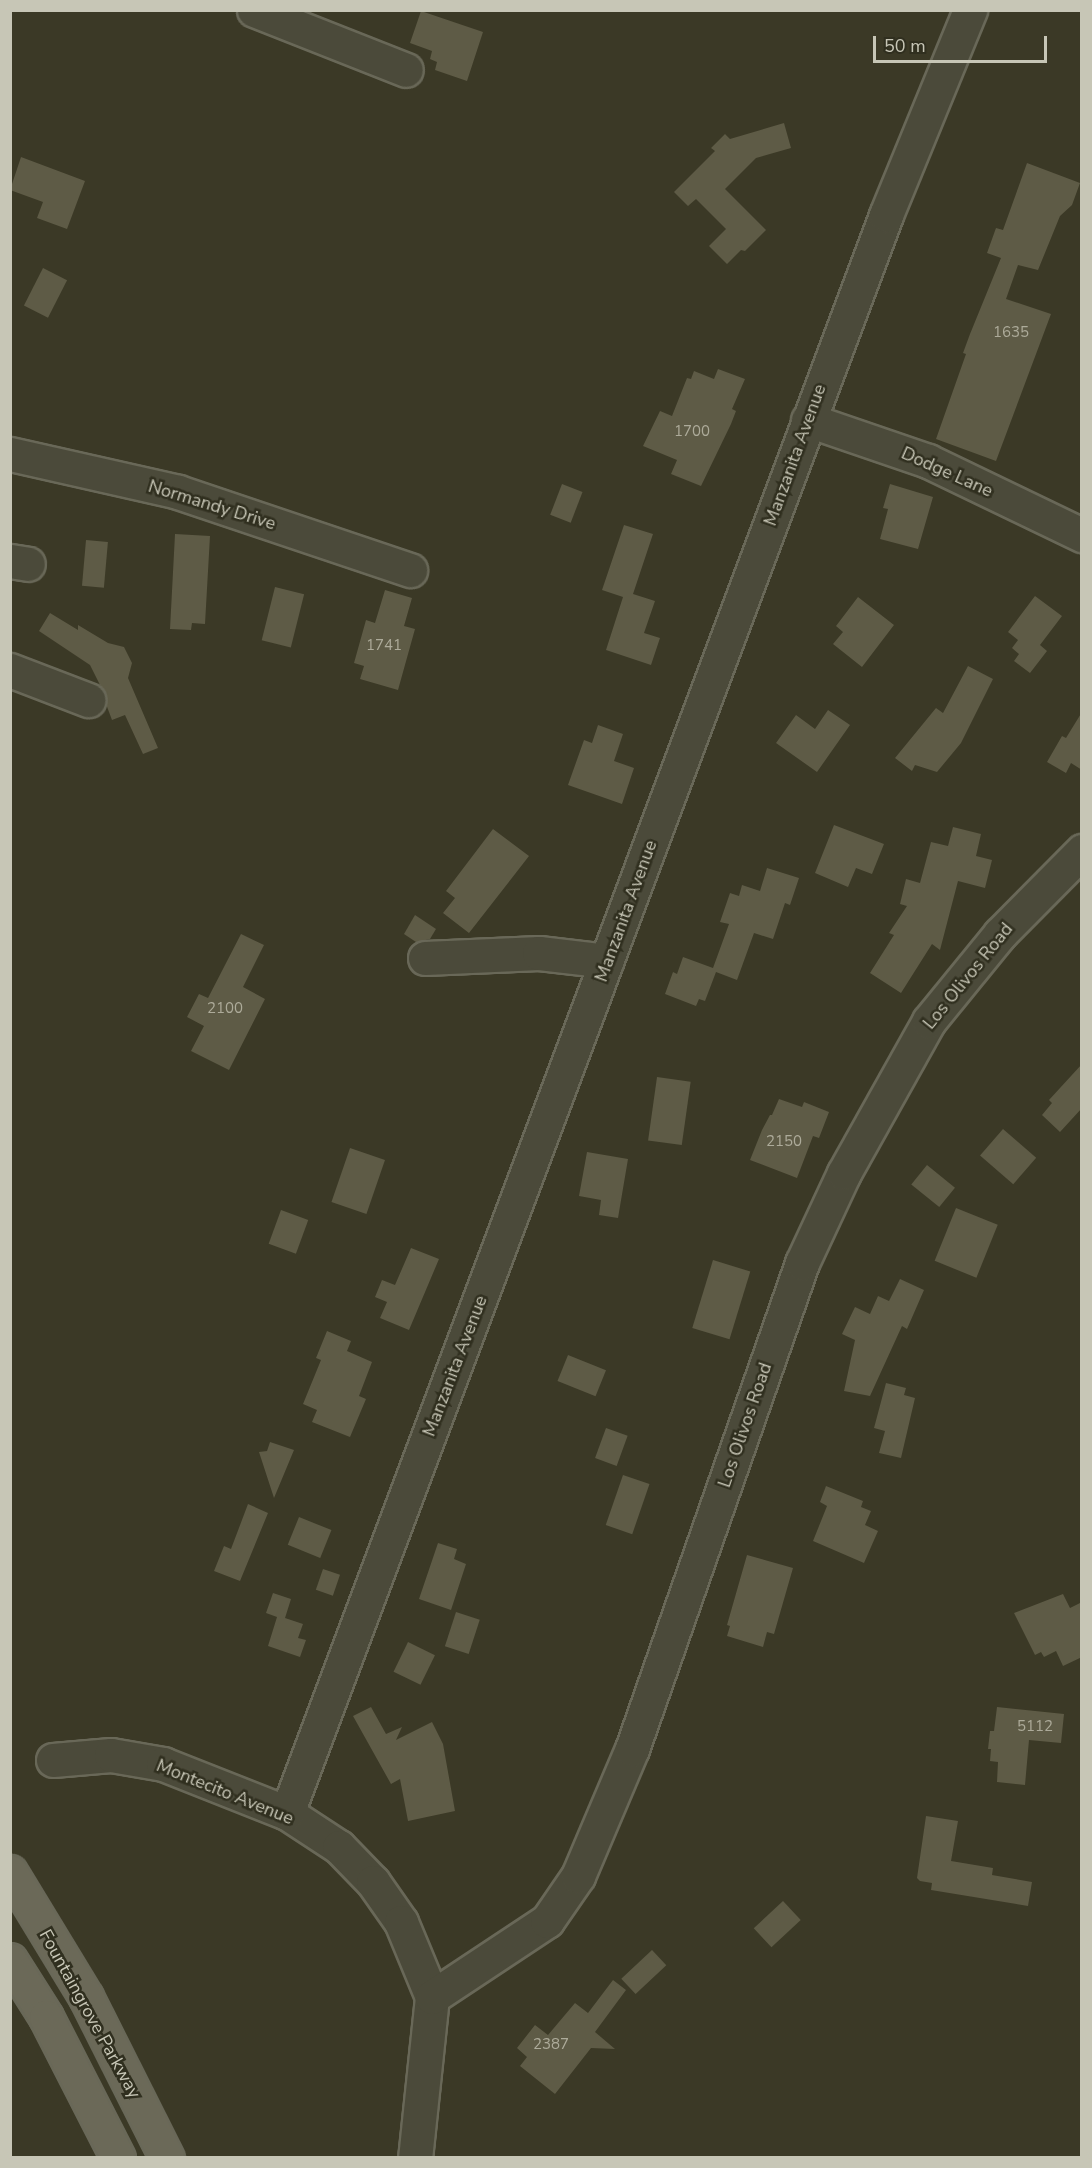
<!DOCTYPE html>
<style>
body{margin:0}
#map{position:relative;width:1092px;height:2168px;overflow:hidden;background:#3b3926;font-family:"Nunito Sans",sans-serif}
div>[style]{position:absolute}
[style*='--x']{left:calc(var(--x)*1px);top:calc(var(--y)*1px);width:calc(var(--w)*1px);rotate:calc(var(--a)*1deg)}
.building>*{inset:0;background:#5e5b46;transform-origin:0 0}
.roads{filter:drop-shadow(2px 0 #696858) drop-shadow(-2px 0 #696858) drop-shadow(0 2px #696858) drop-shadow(0 -2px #696858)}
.minor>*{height:33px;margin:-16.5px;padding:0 16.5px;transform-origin:16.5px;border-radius:16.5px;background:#4b4a3a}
.major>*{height:33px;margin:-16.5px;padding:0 16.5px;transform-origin:16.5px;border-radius:16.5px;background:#6b6958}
span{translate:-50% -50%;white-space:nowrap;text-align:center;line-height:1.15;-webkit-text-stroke:5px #302f1f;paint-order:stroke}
.number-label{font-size:15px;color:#adab9a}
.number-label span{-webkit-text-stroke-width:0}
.street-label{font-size:18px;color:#c7c6b6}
.frame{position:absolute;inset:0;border:12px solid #c7c6b6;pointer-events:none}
.scale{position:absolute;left:873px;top:36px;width:174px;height:27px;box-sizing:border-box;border:3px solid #c7c6b6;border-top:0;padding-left:8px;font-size:18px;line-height:21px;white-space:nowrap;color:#c7c6b6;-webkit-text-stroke:4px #302f1f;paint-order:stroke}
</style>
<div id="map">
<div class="building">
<div style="clip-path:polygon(421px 11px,483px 32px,467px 81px,435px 70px,437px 62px,430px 59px,432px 51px,410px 43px)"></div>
<div style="clip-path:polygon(784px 123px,791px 148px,756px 158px,725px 189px,766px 230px,745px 251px,741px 250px,727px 264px,709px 246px,726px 229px,696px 199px,688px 206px,674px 192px,715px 151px,711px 148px,725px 134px,730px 139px)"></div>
<div style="clip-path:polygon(21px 157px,85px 181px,67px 229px,37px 218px,43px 202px,10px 190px)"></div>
<div style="clip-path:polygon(1027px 163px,1080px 183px,1072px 205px,1060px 216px,1038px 270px,1018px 265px,1006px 299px,1051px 314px,996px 461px,936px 439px,966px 354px,963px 353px,970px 334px,1001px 258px,987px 253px,996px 228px,1003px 230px)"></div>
<div style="left:43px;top:268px;width:27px;height:42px;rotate:27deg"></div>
<div style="clip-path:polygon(718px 369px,745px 379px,732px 409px,736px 411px,731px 424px,701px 486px,671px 474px,677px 460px,643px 446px,660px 411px,672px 416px,687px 378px,691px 379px,694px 371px,714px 379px)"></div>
<div style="left:562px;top:484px;width:22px;height:33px;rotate:21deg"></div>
<div style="clip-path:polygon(890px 484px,933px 497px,918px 549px,880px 539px,888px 509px,883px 508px)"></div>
<div style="clip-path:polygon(624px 525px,653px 534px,633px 594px,655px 601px,644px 633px,660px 638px,651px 665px,606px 650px,623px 597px,602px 590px)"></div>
<div style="clip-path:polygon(175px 534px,210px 536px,205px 624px,192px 623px,191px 630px,170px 629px)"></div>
<div style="left:86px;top:540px;width:22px;height:46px;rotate:5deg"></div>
<div style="left:275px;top:587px;width:30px;height:55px;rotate:14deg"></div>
<div style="clip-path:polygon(385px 590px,412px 598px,404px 626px,415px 629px,398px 690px,360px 679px,364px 666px,354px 663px,366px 620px,375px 623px)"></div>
<div style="clip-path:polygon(1035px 596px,1062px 616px,1040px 645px,1047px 651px,1030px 673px,1014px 661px,1019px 654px,1012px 648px,1018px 640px,1008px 632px)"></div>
<div style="clip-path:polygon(858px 597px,894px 625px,862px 667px,833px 644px,843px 632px,836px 626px)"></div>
<div style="clip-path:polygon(50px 613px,78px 630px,78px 625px,108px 643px,124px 647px,132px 663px,128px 678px,158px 748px,143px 754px,125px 715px,112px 720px,106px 704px,106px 697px,90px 665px,39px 631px)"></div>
<div style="clip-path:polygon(968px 666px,993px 679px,961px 743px,937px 772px,915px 765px,912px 771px,895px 758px,936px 708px,943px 713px)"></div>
<div style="clip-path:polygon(828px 710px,850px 725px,817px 772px,776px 743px,796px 715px,815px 729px)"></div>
<div style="clip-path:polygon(1082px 712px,1082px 770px,1071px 763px,1066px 773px,1047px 762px,1062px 736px,1066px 738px)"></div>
<div style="clip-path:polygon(598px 725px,623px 734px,614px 761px,634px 768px,622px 804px,568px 785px,584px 740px,592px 743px)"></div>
<div style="clip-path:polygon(834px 825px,884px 844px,872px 874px,856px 868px,848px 887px,815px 873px)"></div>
<div style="clip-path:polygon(953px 827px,981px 834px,976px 856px,992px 860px,985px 888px,958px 881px,940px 950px,932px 944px,901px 993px,870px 973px,894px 935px,889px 933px,907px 906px,900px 904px,906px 879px,920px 883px,931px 842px,948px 846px)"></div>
<div style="clip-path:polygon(493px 829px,529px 856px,469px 933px,443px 913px,455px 898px,446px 891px)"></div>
<div style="clip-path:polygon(767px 868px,799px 878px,790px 905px,785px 903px,773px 939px,754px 933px,737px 980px,716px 972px,705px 1001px,699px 999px,696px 1006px,665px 994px,673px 972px,677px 974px,683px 957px,713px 968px,729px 924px,720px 922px,730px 893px,739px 896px,742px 885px,760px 891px)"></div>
<div style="clip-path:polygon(415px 915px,436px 929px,430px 939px,416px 942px,404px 934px)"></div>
<div style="clip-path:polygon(241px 934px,264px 945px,243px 987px,265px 999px,229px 1070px,191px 1051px,204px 1026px,187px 1017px,199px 994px,208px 998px)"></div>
<div style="clip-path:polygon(1082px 1064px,1082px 1108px,1060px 1132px,1042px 1115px,1052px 1103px,1049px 1100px)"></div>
<div style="left:657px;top:1077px;width:34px;height:64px;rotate:8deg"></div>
<div style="clip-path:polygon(779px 1099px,802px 1107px,804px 1102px,829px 1112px,819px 1138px,813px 1136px,797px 1178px,750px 1160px,762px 1130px,770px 1115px,772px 1115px)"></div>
<div style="left:1003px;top:1129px;width:44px;height:35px;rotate:41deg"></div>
<div style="left:350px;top:1148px;width:37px;height:57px;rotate:19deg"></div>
<div style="clip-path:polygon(587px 1152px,628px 1159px,618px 1218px,599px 1215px,601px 1200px,579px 1196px)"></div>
<div style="left:927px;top:1165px;width:36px;height:25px;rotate:39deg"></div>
<div style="left:956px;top:1208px;width:45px;height:57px;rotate:22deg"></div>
<div style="left:281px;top:1210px;width:29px;height:36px;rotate:20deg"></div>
<div style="clip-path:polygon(411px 1248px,439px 1259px,409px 1330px,380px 1318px,387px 1302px,375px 1297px,382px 1280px,395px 1285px)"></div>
<div style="left:713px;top:1260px;width:39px;height:71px;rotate:17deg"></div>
<div style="clip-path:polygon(900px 1279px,924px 1290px,907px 1329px,902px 1326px,870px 1396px,844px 1391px,855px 1340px,842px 1334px,855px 1307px,870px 1314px,878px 1296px,889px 1301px)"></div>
<div style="clip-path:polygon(327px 1331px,351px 1341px,347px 1351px,372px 1362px,359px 1396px,366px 1399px,350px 1437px,312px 1422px,317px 1410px,303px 1404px,321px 1360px,316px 1358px)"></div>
<div style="left:568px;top:1355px;width:41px;height:28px;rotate:22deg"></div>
<div style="clip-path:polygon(886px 1383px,906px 1388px,904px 1395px,915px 1398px,901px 1458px,879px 1453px,885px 1431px,874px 1428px)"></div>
<div style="left:606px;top:1428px;width:23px;height:32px;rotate:20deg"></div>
<div style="clip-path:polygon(270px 1442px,294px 1450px,274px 1498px,259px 1452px,267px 1451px)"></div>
<div style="left:623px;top:1475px;width:28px;height:53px;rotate:19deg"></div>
<div style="clip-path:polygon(826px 1486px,863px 1501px,861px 1507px,871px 1511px,865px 1525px,878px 1531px,864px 1563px,813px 1541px,827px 1506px,820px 1502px)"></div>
<div style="clip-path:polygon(248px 1504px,268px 1513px,240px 1581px,214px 1571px,224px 1546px,231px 1549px)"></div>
<div style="left:299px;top:1517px;width:35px;height:30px;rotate:22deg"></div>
<div style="clip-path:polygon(438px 1543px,457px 1549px,454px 1559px,466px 1564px,451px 1610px,419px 1599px)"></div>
<div style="clip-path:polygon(747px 1555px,793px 1568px,774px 1634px,767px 1632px,763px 1647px,727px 1636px,730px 1626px,727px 1625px)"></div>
<div style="left:323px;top:1569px;width:18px;height:22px;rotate:19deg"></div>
<div style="clip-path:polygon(273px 1593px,291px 1599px,285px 1618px,303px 1624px,298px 1638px,306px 1640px,300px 1657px,268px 1646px,277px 1617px,266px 1613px)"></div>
<div style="clip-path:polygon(1063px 1594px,1070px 1608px,1082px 1602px,1082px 1657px,1063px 1666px,1056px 1651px,1044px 1657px,1041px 1652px,1035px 1655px,1014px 1613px)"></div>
<div style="left:456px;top:1612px;width:25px;height:36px;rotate:18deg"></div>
<div style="left:408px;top:1642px;width:30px;height:33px;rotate:26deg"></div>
<div style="clip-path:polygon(371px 1707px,386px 1734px,402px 1727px,396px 1740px,432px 1722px,443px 1744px,455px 1811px,408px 1821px,400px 1779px,391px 1784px,353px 1716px)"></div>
<div style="clip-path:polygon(997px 1707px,1064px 1714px,1061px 1743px,1029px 1740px,1025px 1785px,997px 1782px,998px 1762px,990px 1761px,991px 1749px,988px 1749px,990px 1731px,994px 1731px)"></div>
<div style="clip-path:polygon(926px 1816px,958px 1821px,951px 1861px,993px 1868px,992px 1875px,1032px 1882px,1028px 1906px,931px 1890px,932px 1883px,920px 1881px,917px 1878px)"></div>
<div style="left:783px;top:1901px;width:26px;height:40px;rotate:47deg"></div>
<div style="left:652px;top:1950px;width:21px;height:42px;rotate:47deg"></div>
<div style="clip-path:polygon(613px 1980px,626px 1990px,595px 2032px,615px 2049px,591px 2048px,555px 2094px,520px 2066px,527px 2057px,517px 2048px,535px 2025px,548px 2035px,575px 2003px,588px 2013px)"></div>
</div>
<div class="roads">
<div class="minor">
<div style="--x:254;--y:10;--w:163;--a:21.5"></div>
<div style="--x:808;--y:420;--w:127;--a:18.9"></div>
<div style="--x:928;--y:461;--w:171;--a:25.7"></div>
<div style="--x:10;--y:454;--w:172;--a:12.7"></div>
<div style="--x:178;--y:492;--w:245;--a:18.6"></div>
<div style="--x:10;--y:561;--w:18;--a:9"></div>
<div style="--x:10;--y:670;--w:84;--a:21"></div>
<div style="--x:425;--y:958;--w:114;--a:-2.5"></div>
<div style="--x:539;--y:953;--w:68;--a:6.7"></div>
<div style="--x:53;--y:1760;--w:58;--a:-4.9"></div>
<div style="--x:111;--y:1755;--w:53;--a:9.8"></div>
<div style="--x:163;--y:1764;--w:133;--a:21.6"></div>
<div style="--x:287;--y:1813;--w:62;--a:33.2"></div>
<div style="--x:339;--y:1847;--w:49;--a:45.8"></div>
<div style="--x:373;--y:1882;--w:49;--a:55"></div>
<div style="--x:401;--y:1922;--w:81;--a:67.5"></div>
<div style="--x:432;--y:1997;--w:162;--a:96"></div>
<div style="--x:287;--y:1813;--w:1707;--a:-69.45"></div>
<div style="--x:886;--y:215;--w:222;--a:-67.7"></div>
<div style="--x:432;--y:1997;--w:138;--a:-33.5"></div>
<div style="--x:547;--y:1921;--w:55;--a:-55.4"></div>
<div style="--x:578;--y:1876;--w:138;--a:-67"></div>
<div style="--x:632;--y:1749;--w:515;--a:-70.72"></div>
<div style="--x:802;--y:1263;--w:99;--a:-65"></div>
<div style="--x:844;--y:1173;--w:174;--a:-60.8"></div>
<div style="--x:929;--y:1021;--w:112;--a:-50.8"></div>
<div style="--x:1000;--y:934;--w:117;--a:-45.3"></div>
</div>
<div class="major">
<div style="--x:10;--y:1872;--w:146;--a:58.7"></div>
<div style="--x:86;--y:1997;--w:180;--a:63.3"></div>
<div style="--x:10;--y:1960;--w:67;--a:57.7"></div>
<div style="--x:46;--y:2017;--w:158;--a:62.9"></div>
</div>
</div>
<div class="number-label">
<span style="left:1011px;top:333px">1635</span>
<span style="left:692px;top:432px">1700</span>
<span style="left:384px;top:646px">1741</span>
<span style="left:225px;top:1009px">2100</span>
<span style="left:784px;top:1142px">2150</span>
<span style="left:1035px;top:1727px">5112</span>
<span style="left:551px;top:2045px">2387</span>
</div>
<div class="street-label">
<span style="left:795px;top:455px;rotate:-70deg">Manzanita Avenue</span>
<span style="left:947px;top:472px;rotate:24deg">Dodge Lane</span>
<span style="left:212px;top:505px;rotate:17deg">Normandy Drive</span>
<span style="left:626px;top:911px;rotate:-70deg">Manzanita Avenue</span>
<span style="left:968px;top:976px;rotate:-51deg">Los Olivos Road</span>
<span style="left:455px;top:1366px;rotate:-69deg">Manzanita Avenue</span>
<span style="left:745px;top:1425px;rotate:-71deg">Los Olivos Road</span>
<span style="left:225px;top:1792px;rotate:22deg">Montecito Avenue</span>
<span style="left:90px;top:2014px;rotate:61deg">Fountaingrove Parkway</span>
</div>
<div class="frame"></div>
<div class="scale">50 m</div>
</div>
